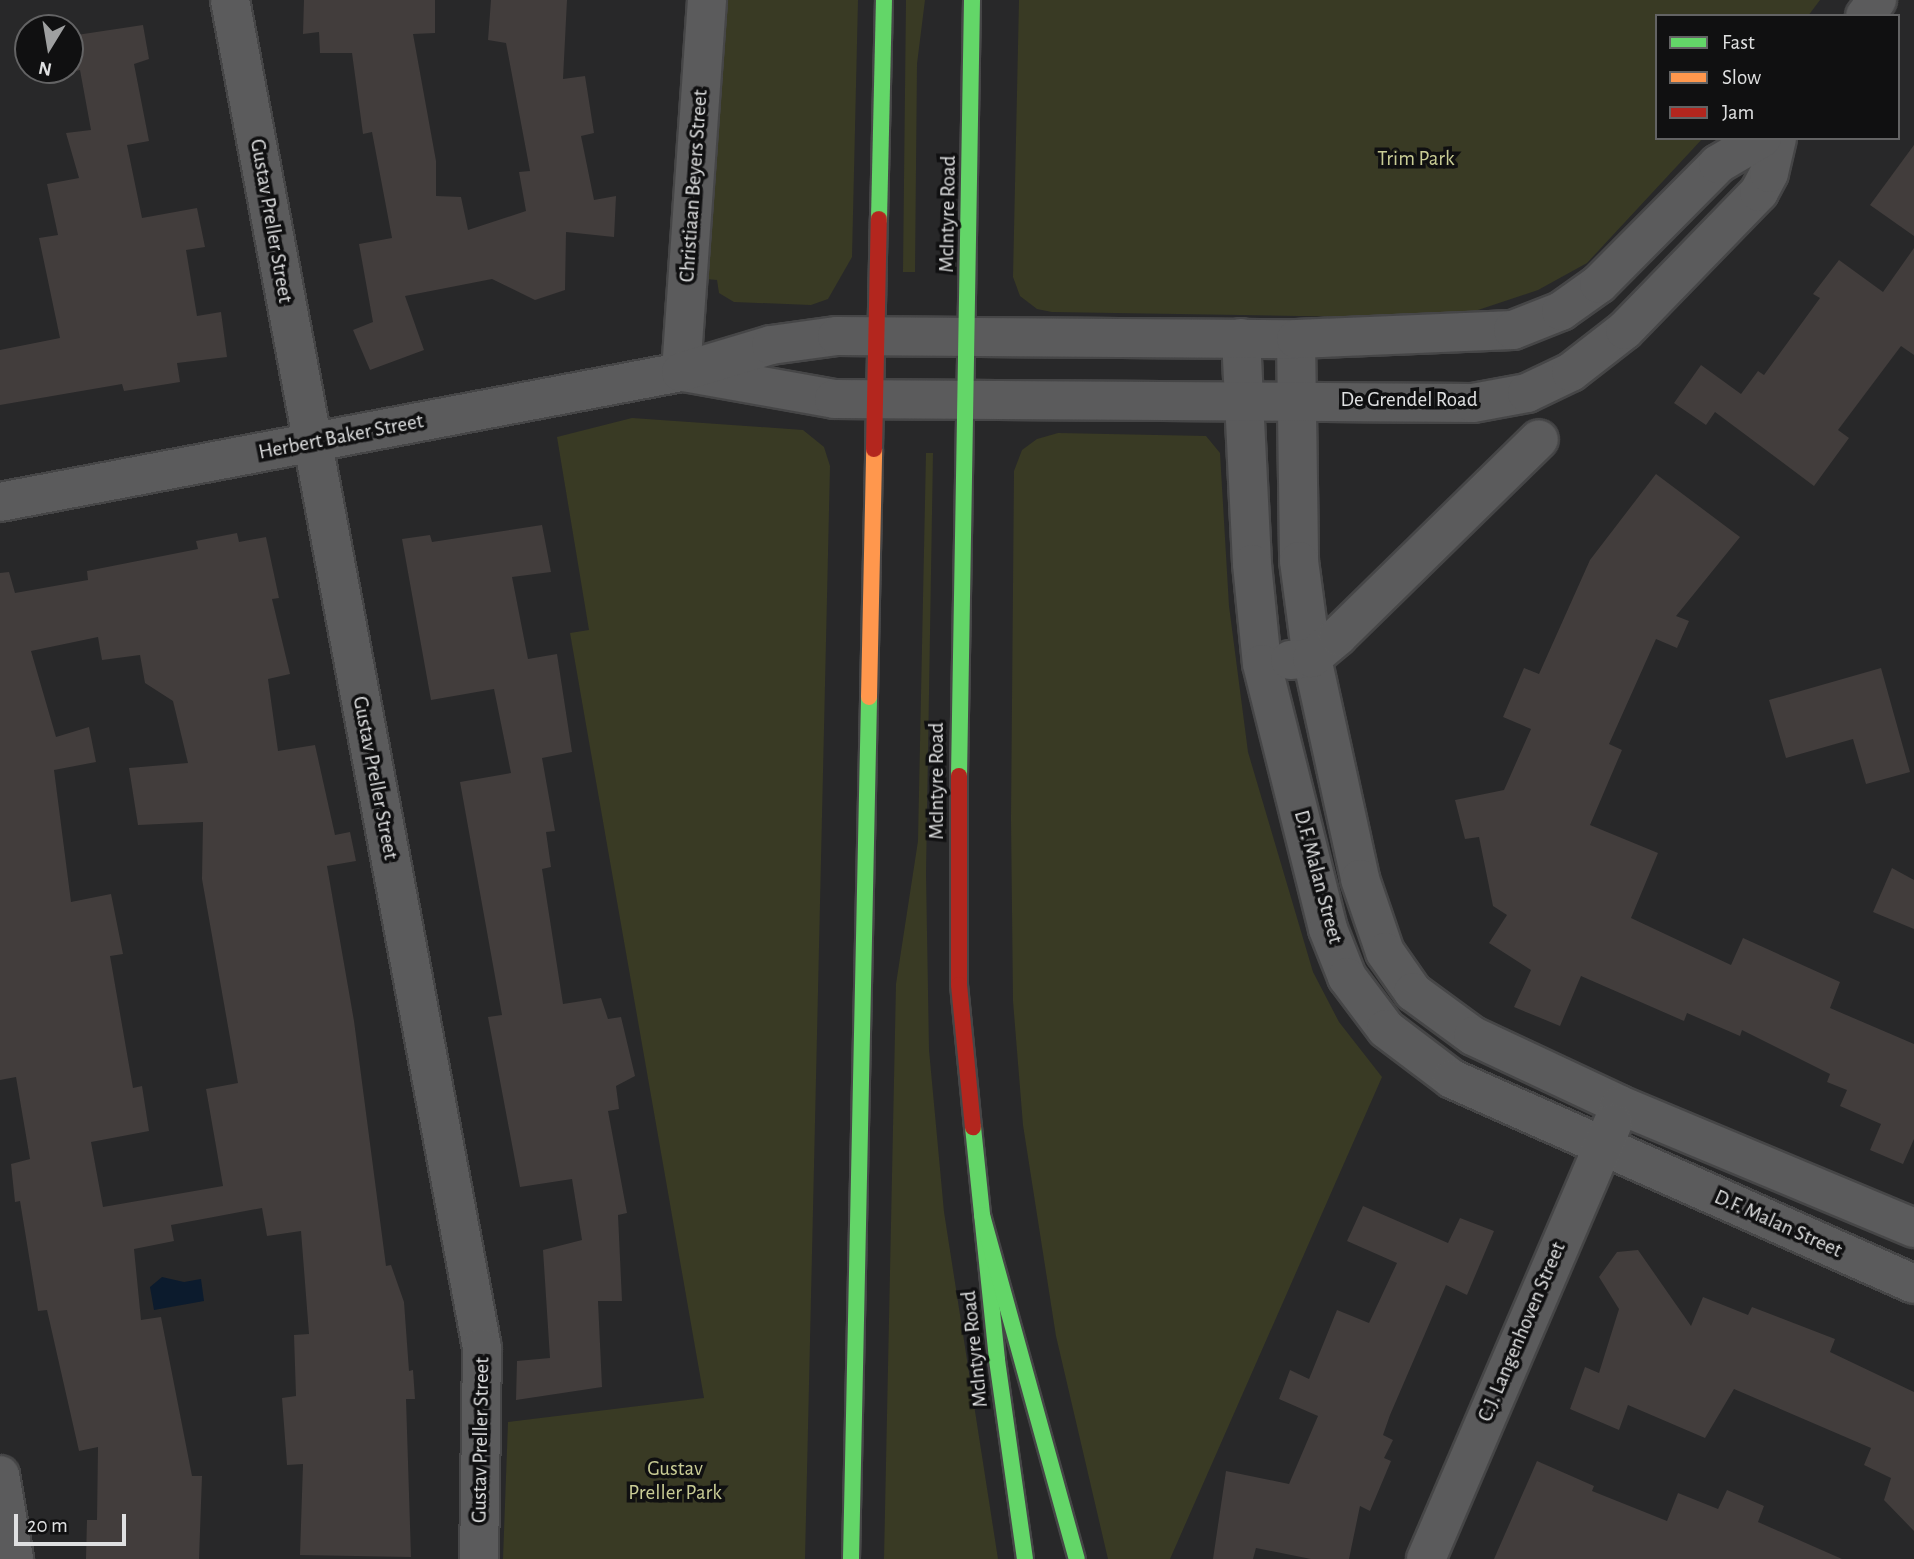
<!DOCTYPE html>
<style>
body{margin:0}
#map{position:relative;width:1914px;height:1559px;overflow:hidden;background:#282829;font-family:"Alegreya Sans",sans-serif}
div>[style]{position:absolute}
[style*='--x']{left:calc(var(--x)*1px);top:calc(var(--y)*1px);width:calc(var(--w)*1px);rotate:calc(var(--a)*1deg)}
.green>*{inset:0;background:#393a24}
.water>*{inset:0;background:#0c1b2d}
.building>*{inset:0;background:#423d3c}
.roads{filter:drop-shadow(2px 0 #464647) drop-shadow(-2px 0 #464647) drop-shadow(0 2px #464647) drop-shadow(0 -2px #464647)}
.street>*{height:38px;margin:-19px;padding:0 19px;transform-origin:19px;border-radius:19px;background:#5b5b5c}
.fast>*{height:16px;margin:-8px;padding:0 8px;transform-origin:8px;border-radius:8px;background:#63d668}
.slow>*{height:16px;margin:-8px;padding:0 8px;transform-origin:8px;border-radius:8px;background:#ff974d}
.jam>*{height:16px;margin:-8px;padding:0 8px;transform-origin:8px;border-radius:8px;background:#b3261e}
span{translate:-50% -50%;white-space:nowrap;text-align:center;line-height:1.15;-webkit-text-stroke:7px #101011;paint-order:stroke}
.park-label{font-size:21px;color:#c9cc95}
.street-label{font-size:21px;color:#dfe0e1}
.legend{position:absolute;left:1655px;top:14px;width:245px;height:126px;box-sizing:border-box;background:#101011;border:2px solid #636364;margin:0;padding:9px 12px;list-style:none;font-size:21px;color:#dfe0e1}
.legend li{display:flex;align-items:center;gap:14px;height:35px}
.legend b{width:35px;border:2px solid #636364}
.north{position:absolute;left:14px;top:14px;width:70px;height:70px;box-sizing:border-box;background:#101011;border:2px solid #636364;border-radius:50%;rotate:191deg;font-size:19px;font-weight:700;line-height:28px;text-align:center;color:#dfe0e1}
.north::after{content:'';display:block;margin:auto;width:24px;height:32px;background:#9fa0a1;clip-path:polygon(50% 0,100% 100%,50% 72%,0 100%)}
.scale{position:absolute;left:14px;top:1514px;width:112px;height:32px;box-sizing:border-box;border:4px solid #dfe0e1;border-top:0;padding-left:9px;font-size:21px;line-height:24px;white-space:nowrap;color:#dfe0e1;-webkit-text-stroke:5px #101011;paint-order:stroke}
</style>
<div id="map">
<div class="green">
<div style="clip-path:polygon(726px 0,858px 0,852px 257px,828px 299px,811px 305px,734px 302px,719px 293px,717px 280px,706px 279px)"></div>
<div style="clip-path:polygon(906px 0,925px 0,917px 64px,915px 272px,903px 272px)"></div>
<div style="clip-path:polygon(1019px 0,1820px 0,1808px 16px,1657px 16px,1657px 138px,1703px 138px,1587px 263px,1538px 290px,1475px 311px,1418px 318px,1052px 312px,1037px 309px,1020px 296px,1013px 277px)"></div>
<div style="clip-path:polygon(632px 418px,803px 430px,824px 447px,830px 466px,805px 1559px,503px 1559px,508px 1422px,704px 1398px,570px 633px,589px 630px,557px 437px)"></div>
<div style="clip-path:polygon(1058px 433px,1206px 436px,1220px 453px,1229px 606px,1248px 752px,1313px 972px,1339px 1022px,1382px 1077px,1170px 1559px,1108px 1559px,1056px 1336px,1023px 1125px,1013px 1001px,1011px 819px,1014px 471px,1022px 450px,1037px 439px)"></div>
<div style="clip-path:polygon(926px 453px,933px 453px,926px 874px,929px 1050px,944px 1212px,998px 1559px,884px 1559px,896px 984px,918px 841px)"></div>
</div>
<div class="water">
<div style="clip-path:polygon(162px 1277px,184px 1282px,201px 1279px,204px 1301px,154px 1310px,150px 1287px)"></div>
</div>
<div class="building">
<div style="clip-path:polygon(304px 0,435px 0,435px 33px,413px 34px,436px 161px,436px 196px,461px 197px,468px 230px,526px 211px,519px 172px,530px 171px,506px 43px,488px 40px,491px 0,567px 0,563px 79px,585px 76px,594px 133px,581px 136px,594px 200px,616px 196px,614px 237px,566px 232px,565px 290px,535px 300px,492px 279px,405px 296px,424px 350px,370px 370px,353px 330px,373px 322px,359px 244px,392px 238px,372px 132px,363px 134px,352px 53px,320px 53px,319px 32px,303px 34px)"></div>
<div style="clip-path:polygon(143px 25px,149px 59px,134px 64px,149px 141px,127px 145px,142px 218px,197px 208px,205px 247px,186px 250px,197px 316px,221px 312px,227px 357px,177px 363px,180px 382px,124px 391px,122px 384px,0 405px,0 350px,60px 338px,39px 238px,58px 235px,47px 184px,79px 178px,66px 133px,91px 130px,80px 70px,70px 72px,70px 36px)"></div>
<div style="clip-path:polygon(1914px 145px,1914px 236px,1870px 205px)"></div>
<div style="clip-path:polygon(1914px 248px,1914px 355px,1901px 346px,1838px 430px,1849px 438px,1814px 486px,1715px 412px,1706px 425px,1674px 403px,1701px 365px,1741px 394px,1758px 371px,1764px 375px,1820px 298px,1813px 294px,1839px 260px,1883px 292px)"></div>
<div style="clip-path:polygon(1656px 474px,1740px 537px,1676px 616px,1689px 621px,1677px 648px,1656px 639px,1609px 744px,1622px 750px,1590px 825px,1658px 853px,1631px 918px,1731px 965px,1743px 938px,1840px 982px,1830px 1008px,1914px 1044px,1914px 1139px,1903px 1164px,1870px 1150px,1881px 1124px,1840px 1106px,1847px 1090px,1827px 1082px,1830px 1074px,1742px 1030px,1740px 1036px,1687px 1013px,1684px 1021px,1581px 976px,1560px 1026px,1514px 1007px,1531px 970px,1489px 943px,1507px 915px,1493px 906px,1479px 837px,1465px 839px,1455px 800px,1504px 790px,1531px 729px,1503px 717px,1524px 668px,1539px 674px,1590px 560px)"></div>
<div style="clip-path:polygon(542px 525px,551px 572px,512px 577px,528px 659px,557px 654px,572px 752px,542px 758px,555px 831px,546px 832px,551px 867px,542px 869px,563px 1004px,601px 998px,608px 1019px,621px 1017px,635px 1076px,616px 1086px,619px 1109px,608px 1111px,627px 1213px,618px 1215px,622px 1301px,598px 1301px,602px 1387px,516px 1400px,517px 1361px,550px 1358px,543px 1250px,582px 1240px,572px 1179px,520px 1187px,488px 1017px,502px 1015px,460px 782px,511px 773px,494px 689px,431px 700px,402px 539px,430px 535px,432px 542px)"></div>
<div style="clip-path:polygon(evenodd,237px 533px,239px 542px,266px 537px,279px 598px,272px 599px,290px 674px,268px 679px,278px 751px,315px 745px,335px 835px,350px 832px,356px 861px,327px 866px,354px 1021px,386px 1266px,391px 1265px,404px 1302px,409px 1371px,413px 1370px,415px 1399px,406px 1399px,411px 1557px,300px 1555px,303px 1464px,287px 1465px,282px 1398px,296px 1396px,294px 1335px,309px 1334px,301px 1231px,267px 1236px,262px 1208px,171px 1225px,174px 1241px,134px 1249px,141px 1320px,161px 1317px,192px 1476px,202px 1476px,199px 1559px,86px 1559px,87px 1520px,97px 1520px,98px 1447px,79px 1451px,47px 1310px,38px 1311px,20px 1201px,15px 1202px,11px 1164px,30px 1159px,16px 1077px,0 1080px,0 573px,9px 572px,15px 593px,88px 580px,87px 571px,198px 549px,196px 541px,237px 533px,98px 637px,102px 660px,140px 655px,145px 683px,173px 701px,188px 763px,129px 768px,138px 825px,203px 822px,202px 879px,238px 1083px,206px 1089px,223px 1186px,103px 1207px,91px 1142px,149px 1131px,142px 1086px,133px 1088px,110px 956px,123px 954px,111px 894px,71px 902px,54px 770px,96px 762px,89px 727px,56px 737px,31px 651px,98px 637px)"></div>
<div style="clip-path:polygon(1881px 668px,1910px 772px,1866px 784px,1853px 739px,1786px 758px,1769px 700px)"></div>
<div style="clip-path:polygon(1892px 868px,1914px 880px,1914px 929px,1873px 912px)"></div>
<div style="clip-path:polygon(1363px 1206px,1448px 1243px,1460px 1218px,1494px 1231px,1467px 1295px,1446px 1285px,1390px 1415px,1383px 1435px,1393px 1440px,1384px 1458px,1391px 1461px,1370px 1511px,1360px 1506px,1349px 1559px,1311px 1559px,1256px 1548px,1253px 1559px,1213px 1559px,1226px 1471px,1289px 1484px,1318px 1416px,1279px 1399px,1290px 1370px,1309px 1379px,1337px 1310px,1369px 1323px,1397px 1263px,1347px 1241px)"></div>
<div style="clip-path:polygon(1638px 1250px,1691px 1326px,1703px 1297px,1748px 1315px,1752px 1307px,1835px 1339px,1830px 1352px,1914px 1392px,1914px 1531px,1884px 1500px,1891px 1478px,1864px 1465px,1871px 1448px,1734px 1389px,1705px 1438px,1628px 1405px,1619px 1430px,1570px 1409px,1585px 1367px,1599px 1373px,1619px 1309px,1599px 1277px,1617px 1252px)"></div>
<div style="clip-path:polygon(1537px 1461px,1594px 1486px,1592px 1491px,1667px 1521px,1678px 1493px,1718px 1509px,1727px 1490px,1764px 1506px,1758px 1522px,1842px 1559px,1494px 1559px)"></div>
</div>
<div class="roads">
<div class="street">
<div style="--x:230;--y:0;--w:1371;--a:79.41"></div>
<div style="--x:482;--y:1348;--w:211;--a:90.8"></div>
<div style="--x:1865;--y:16;--w:20;--a:-53"></div>
<div style="--x:1241;--y:338;--w:226;--a:87.2"></div>
<div style="--x:1252;--y:564;--w:100;--a:84.3"></div>
<div style="--x:1262;--y:664;--w:273;--a:76"></div>
<div style="--x:1328;--y:929;--w:52;--a:68.4"></div>
<div style="--x:1347;--y:977;--w:65;--a:53.1"></div>
<div style="--x:1386;--y:1029;--w:83;--a:37.1"></div>
<div style="--x:1452;--y:1079;--w:505;--a:23.93"></div>
<div style="--x:1296;--y:339;--w:222;--a:89.2"></div>
<div style="--x:1299;--y:561;--w:98;--a:82.4"></div>
<div style="--x:1312;--y:658;--w:226;--a:77.7"></div>
<div style="--x:1360;--y:879;--w:77;--a:71.1"></div>
<div style="--x:1385;--y:952;--w:49;--a:55"></div>
<div style="--x:1413;--y:992;--w:74;--a:36.3"></div>
<div style="--x:1473;--y:1036;--w:162;--a:25.1"></div>
<div style="--x:1620;--y:1105;--w:319;--a:22.7"></div>
<div style="--x:681;--y:372;--w:373;--a:-86"></div>
<div style="--x:683;--y:372;--w:153;--a:10.1"></div>
<div style="--x:834;--y:399;--w:639;--a:0.36"></div>
<div style="--x:1473;--y:403;--w:55;--a:-10.5"></div>
<div style="--x:1527;--y:393;--w:49;--a:-25.5"></div>
<div style="--x:1571;--y:372;--w:68;--a:-37.9"></div>
<div style="--x:1625;--y:330;--w:192;--a:-45.8"></div>
<div style="--x:1759;--y:192;--w:21;--a:-62"></div>
<div style="--x:1769;--y:173;--w:36;--a:-77"></div>
<div style="--x:0;--y:502;--w:693;--a:-10.81"></div>
<div style="--x:681;--y:372;--w:94;--a:-16.7"></div>
<div style="--x:771;--y:345;--w:67;--a:-7.8"></div>
<div style="--x:837;--y:336;--w:459;--a:0.4"></div>
<div style="--x:1296;--y:339;--w:217;--a:-2.4"></div>
<div style="--x:1513;--y:330;--w:52;--a:-21.6"></div>
<div style="--x:1561;--y:311;--w:47;--a:-35.4"></div>
<div style="--x:1599;--y:284;--w:169;--a:-45.2"></div>
<div style="--x:1718;--y:164;--w:51;--a:-30.6"></div>
<div style="--x:1290;--y:660;--w:22;--a:-5"></div>
<div style="--x:1312;--y:658;--w:34;--a:-40"></div>
<div style="--x:1338;--y:636;--w:281;--a:-44.4"></div>
<div style="--x:0;--y:1475;--w:85;--a:80.5"></div>
<div style="--x:1426;--y:1559;--w:474;--a:-66.8"></div>
</div>
<div class="fast">
<div style="--x:879;--y:219;--w:219;--a:-88.7"></div>
<div style="--x:959;--y:776;--w:776;--a:-89.04"></div>
<div style="--x:973;--y:1127;--w:234;--a:84.1"></div>
<div style="--x:997;--y:1360;--w:201;--a:82"></div>
<div style="--x:982;--y:1215;--w:357;--a:74.6"></div>
<div style="--x:851;--y:1559;--w:862;--a:-88.8"></div>
</div>
<div class="slow">
<div style="--x:869;--y:697;--w:248;--a:-88.8"></div>
</div>
<div class="jam">
<div style="--x:874;--y:449;--w:230;--a:-88.8"></div>
<div style="--x:959;--y:776;--w:209;--a:90"></div>
<div style="--x:959;--y:985;--w:143;--a:84.4"></div>
</div>
</div>
<div class="park-label">
<span style="left:1416px;top:159px">Trim Park</span>
<span style="left:675px;top:1481px">Gustav<br>Preller Park</span>
</div>
<div class="street-label">
<span style="left:694px;top:186px;rotate:-86deg">Christiaan Beyers Street</span>
<span style="left:948px;top:214px;rotate:-89deg">McIntyre Road</span>
<span style="left:271px;top:221px;rotate:80deg">Gustav Preller Street</span>
<span style="left:1409px;top:400px">De Grendel Road</span>
<span style="left:341px;top:437px;rotate:-11deg">Herbert Baker Street</span>
<span style="left:375px;top:778px;rotate:79deg">Gustav Preller Street</span>
<span style="left:937px;top:781px;rotate:-90deg">McIntyre Road</span>
<span style="left:1318px;top:877px;rotate:75deg">D.F. Malan Street</span>
<span style="left:1778px;top:1224px;rotate:24deg">D.F. Malan Street</span>
<span style="left:1522px;top:1332px;rotate:-67deg">C.J. Langenhoven Street</span>
<span style="left:975px;top:1349px;rotate:-96deg">McIntyre Road</span>
<span style="left:481px;top:1440px;rotate:-89deg">Gustav Preller Street</span>
</div>
<ul class="legend">
<li><b style="height:9px;background:#63d668"></b>Fast</li>
<li><b style="height:9px;background:#ff974d"></b>Slow</li>
<li><b style="height:9px;background:#b3261e"></b>Jam</li>
</ul>
<div class="north">N</div>
<div class="scale">20 m</div>
</div>
